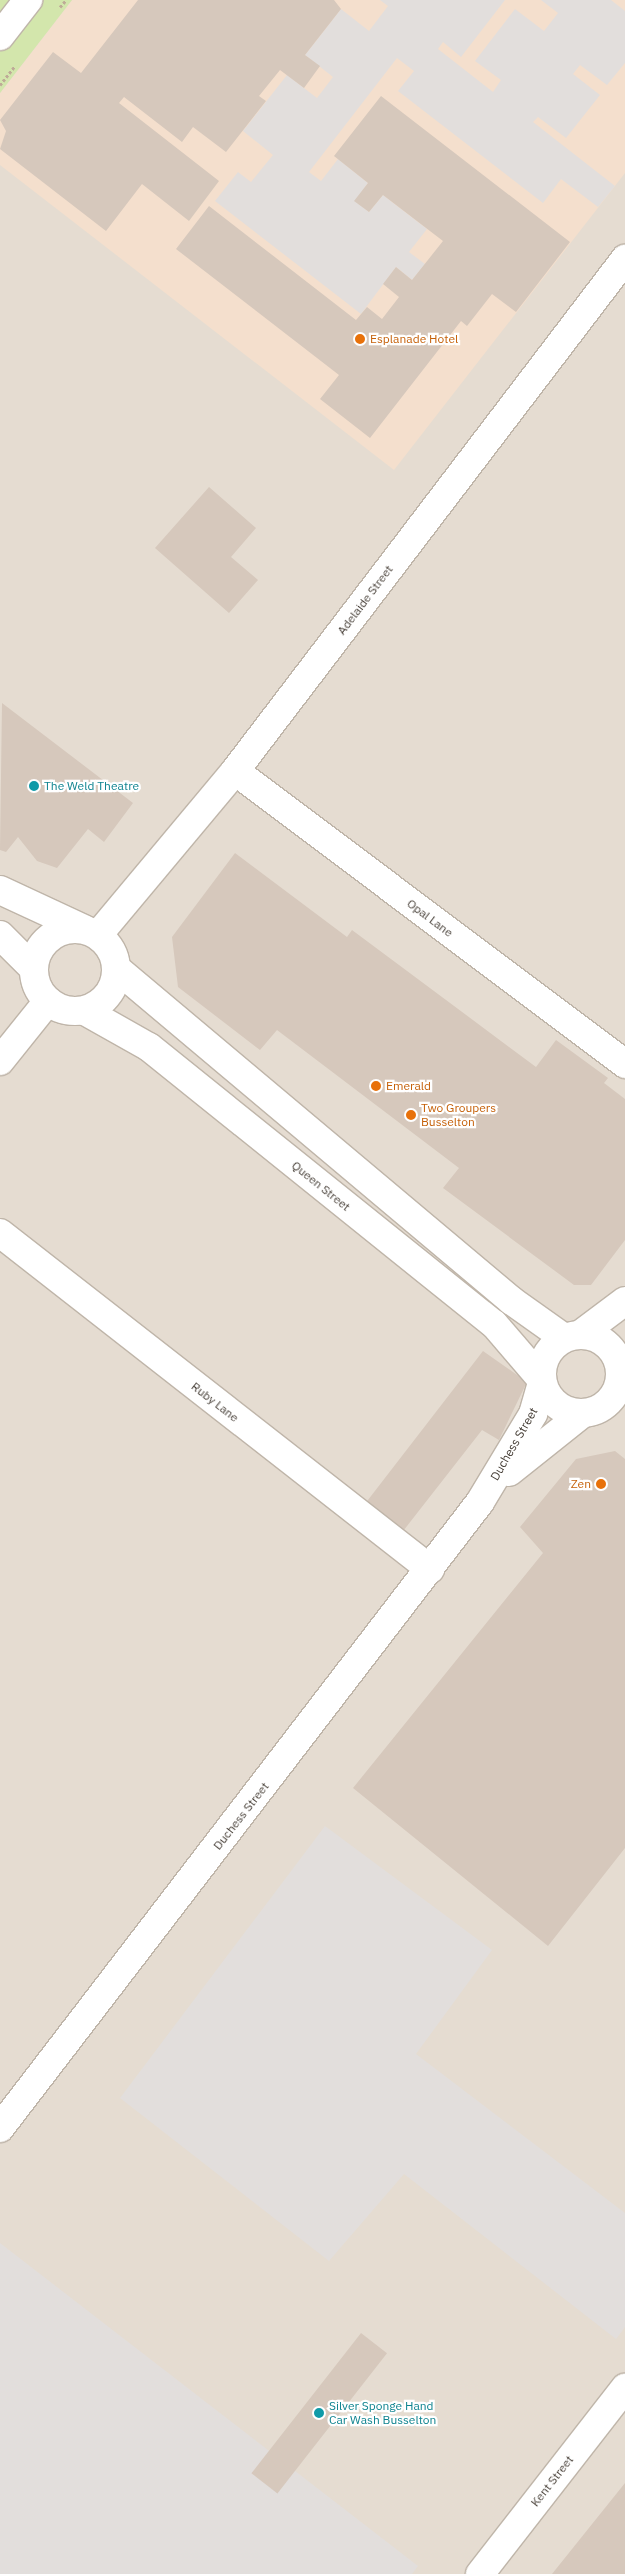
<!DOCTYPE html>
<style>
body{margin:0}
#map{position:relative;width:625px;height:2574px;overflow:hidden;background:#f1ebe3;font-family:"IBM Plex Sans",sans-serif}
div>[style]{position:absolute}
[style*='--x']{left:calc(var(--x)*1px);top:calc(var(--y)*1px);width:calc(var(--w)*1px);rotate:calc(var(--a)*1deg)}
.residential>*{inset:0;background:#e5dcd1}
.commercial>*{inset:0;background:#f4dfcd}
.green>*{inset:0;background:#d3e6ac}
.parking>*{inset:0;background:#e2dedc}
.building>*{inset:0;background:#d6c8bc;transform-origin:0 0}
.path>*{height:3px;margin-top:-1.5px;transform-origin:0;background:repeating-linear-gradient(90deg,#beab97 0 2.5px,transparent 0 5px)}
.roads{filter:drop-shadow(1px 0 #bfb5a9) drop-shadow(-1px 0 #bfb5a9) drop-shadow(0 1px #bfb5a9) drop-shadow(0 -1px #bfb5a9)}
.minor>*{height:28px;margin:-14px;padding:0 14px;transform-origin:14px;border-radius:14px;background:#fff}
.minor>.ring{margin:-14px;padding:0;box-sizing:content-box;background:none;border:28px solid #fff;border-radius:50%}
.dots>*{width:14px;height:14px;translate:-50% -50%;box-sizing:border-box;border:2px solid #fff;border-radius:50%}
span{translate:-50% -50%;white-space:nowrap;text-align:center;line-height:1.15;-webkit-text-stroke:4.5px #fff;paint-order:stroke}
.food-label{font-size:12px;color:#c56008}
.left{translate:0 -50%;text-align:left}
.right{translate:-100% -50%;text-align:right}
.street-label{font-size:12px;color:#433b33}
.culture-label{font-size:12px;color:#0d838f}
</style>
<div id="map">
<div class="residential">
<div style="clip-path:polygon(37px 0,625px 0,625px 2574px,0 2574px,0 48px)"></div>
</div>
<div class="commercial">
<div style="clip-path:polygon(72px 0,625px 0,625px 173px,394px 470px,0 165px,0 93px)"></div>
</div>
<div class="green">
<div style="clip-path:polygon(0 0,72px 0,0 93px)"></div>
</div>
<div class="parking">
<div style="clip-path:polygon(380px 0,505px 0,461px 57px,443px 42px,438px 49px,493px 92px,501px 80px,475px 61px,515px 9px,544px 31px,558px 13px,541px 0,611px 0,625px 11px,625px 63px,607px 85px,580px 65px,573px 74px,600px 95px,566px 138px,538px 117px,533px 122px,615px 186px,598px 207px,561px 179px,543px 203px,398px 91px,414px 71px,397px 58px,309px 172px,321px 181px,338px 159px,368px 183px,355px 201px,369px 212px,383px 195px,427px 229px,409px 252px,425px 264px,412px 280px,396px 267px,361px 314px,215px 201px,238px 172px,251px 182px,273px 155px,243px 131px,287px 75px,317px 98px,333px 77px,305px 55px,341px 9px,369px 31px,388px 6px)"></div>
<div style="clip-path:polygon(325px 1826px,492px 1950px,416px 2054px,625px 2213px,625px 2327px,616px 2339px,404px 2174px,329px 2261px,120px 2098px)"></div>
<div style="clip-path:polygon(0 2243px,418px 2566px,412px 2574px,0 2574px)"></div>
</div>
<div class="building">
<div style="clip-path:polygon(138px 0,334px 0,341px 9px,305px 55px,320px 66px,304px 88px,280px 70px,259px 96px,266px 101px,226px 152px,193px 127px,182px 142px,124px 97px,119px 103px,219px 181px,189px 221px,142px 184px,106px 231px,0 149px,6px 131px,0 120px,53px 52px,81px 73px)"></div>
<div style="clip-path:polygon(381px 96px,570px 242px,516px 312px,492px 294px,467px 326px,461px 321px,370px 438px,320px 399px,339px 375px,176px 249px,209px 206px,356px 320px,367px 307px,382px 319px,399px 297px,383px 284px,396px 267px,412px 280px,443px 241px,383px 195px,369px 212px,354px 201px,368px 183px,334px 156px)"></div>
<div style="clip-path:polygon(209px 487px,256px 528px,231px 557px,258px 580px,229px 613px,155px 548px)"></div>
<div style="clip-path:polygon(2px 703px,133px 803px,104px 842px,88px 829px,57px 868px,37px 861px,18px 837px,6px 852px,0 850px)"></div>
<div style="clip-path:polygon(235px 853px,347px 937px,352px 930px,536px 1067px,556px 1040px,608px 1078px,604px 1083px,625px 1099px,625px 1240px,591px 1285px,574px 1285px,443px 1188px,459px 1168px,277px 1030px,260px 1050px,178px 987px,172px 937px)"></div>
<div style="clip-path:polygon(483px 1351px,527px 1382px,499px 1440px,482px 1430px,400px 1535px,361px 1509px)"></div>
<div style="clip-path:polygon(615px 1451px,625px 1459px,625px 1848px,548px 1946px,353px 1788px,543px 1553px,520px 1527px,576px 1459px)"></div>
<div style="left:361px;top:2333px;width:33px;height:178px;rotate:38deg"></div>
<div style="clip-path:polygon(625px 2483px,625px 2574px,552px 2574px)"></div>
</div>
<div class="path">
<div style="--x:60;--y:7;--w:9;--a:-49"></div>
<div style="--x:0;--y:85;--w:24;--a:-52"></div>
</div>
<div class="roads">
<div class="minor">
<div style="--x:0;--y:36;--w:46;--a:-52.1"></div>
<div style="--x:235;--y:771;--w:488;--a:36.9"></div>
<div style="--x:0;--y:890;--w:93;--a:24.9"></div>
<div class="ring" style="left:34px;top:929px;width:54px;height:54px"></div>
<div style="--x:0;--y:935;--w:48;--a:45"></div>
<div style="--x:98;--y:935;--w:214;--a:-50.1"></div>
<div style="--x:235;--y:771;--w:644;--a:-52.7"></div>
<div style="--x:117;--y:969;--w:516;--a:40.05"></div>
<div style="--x:512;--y:1301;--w:64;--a:35.4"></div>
<div style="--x:85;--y:1011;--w:73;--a:29.4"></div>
<div style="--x:149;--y:1047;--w:442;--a:38.8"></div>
<div style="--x:494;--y:1324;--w:74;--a:49.4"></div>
<div style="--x:0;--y:1061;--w:77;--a:-51.3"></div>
<div style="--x:0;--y:1233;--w:546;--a:38"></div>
<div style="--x:581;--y:1334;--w:55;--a:-36.9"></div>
<div class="ring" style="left:542px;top:1335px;width:50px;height:50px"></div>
<div style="--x:509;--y:1472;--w:93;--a:-38.5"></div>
<div style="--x:0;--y:2128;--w:789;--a:-52.52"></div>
<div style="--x:480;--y:1502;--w:103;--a:-58.9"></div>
<div style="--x:533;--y:1414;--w:32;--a:-74"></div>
<div style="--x:480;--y:2574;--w:236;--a:-52.1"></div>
</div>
</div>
<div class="dots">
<div style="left:360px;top:339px;background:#e8710a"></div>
<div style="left:34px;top:786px;background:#0f9aa8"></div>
<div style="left:376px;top:1086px;background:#e8710a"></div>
<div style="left:411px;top:1115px;background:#e8710a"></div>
<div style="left:601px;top:1484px;background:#e8710a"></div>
<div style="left:319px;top:2413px;background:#0f9aa8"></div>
</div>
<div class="food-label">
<span class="left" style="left:370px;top:339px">Esplanade Hotel</span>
<span class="left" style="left:386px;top:1086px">Emerald</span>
<span class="left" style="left:421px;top:1115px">Two Groupers<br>Busselton</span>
<span class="right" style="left:591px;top:1484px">Zen</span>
</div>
<div class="street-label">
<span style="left:365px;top:600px;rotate:-53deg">Adelaide Street</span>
<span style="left:430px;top:918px;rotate:37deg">Opal Lane</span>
<span style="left:321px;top:1186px;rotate:39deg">Queen Street</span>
<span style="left:215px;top:1402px;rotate:38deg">Ruby Lane</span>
<span style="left:514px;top:1444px;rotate:-60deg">Duchess Street</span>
<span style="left:241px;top:1816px;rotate:-52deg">Duchess Street</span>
<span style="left:552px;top:2481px;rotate:-52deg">Kent Street</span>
</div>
<div class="culture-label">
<span class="left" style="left:44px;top:786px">The Weld Theatre</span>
<span class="left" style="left:329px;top:2413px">Silver Sponge Hand<br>Car Wash Busselton</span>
</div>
</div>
